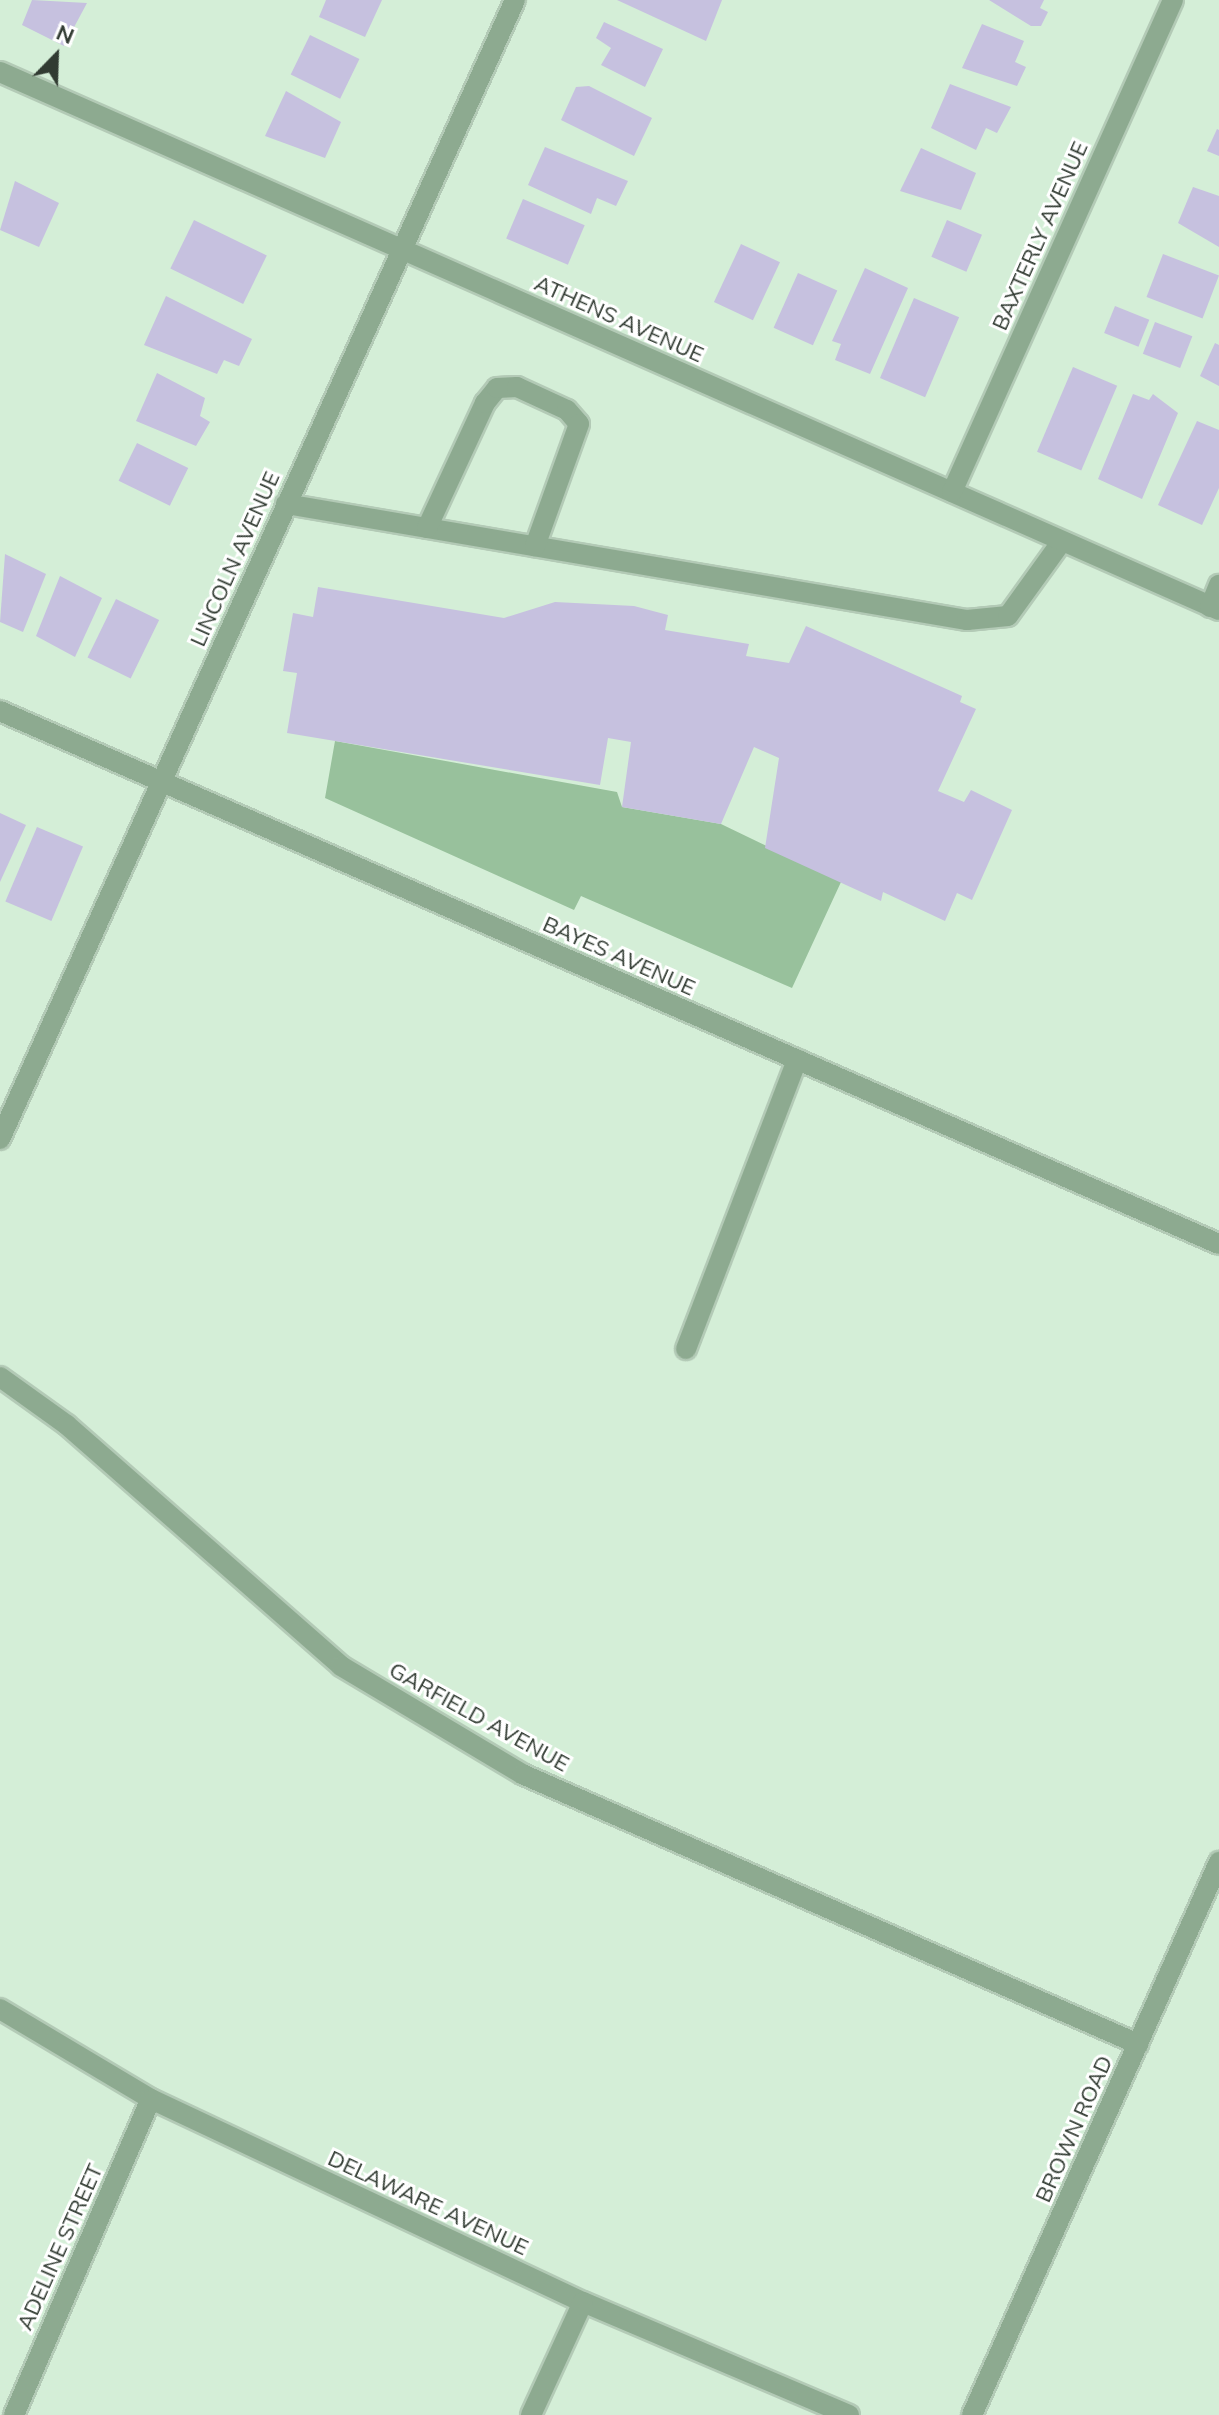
<!DOCTYPE html>
<style>
body{margin:0}
#map{position:relative;width:1219px;height:2415px;overflow:hidden;background:#d4eed7;font-family:Mulish,sans-serif}
div>[style]{position:absolute}
[style*='--x']{left:calc(var(--x)*1px);top:calc(var(--y)*1px);width:calc(var(--w)*1px);rotate:calc(var(--a)*1deg)}
.green>*{inset:0;background:#98c19c}
.building>*{inset:0;background:#c6c1df;transform-origin:0 0}
.roads{filter:drop-shadow(2px 0 #b3cab6) drop-shadow(-2px 0 #b3cab6) drop-shadow(0 2px #b3cab6) drop-shadow(0 -2px #b3cab6)}
.service>*{height:20px;margin:-10px;padding:0 10px;transform-origin:10px;border-radius:10px;background:#8daa90}
.minor>*{height:20px;margin:-10px;padding:0 10px;transform-origin:10px;border-radius:10px;background:#8daa90}
span{translate:-50% -50%;white-space:nowrap;text-align:center;line-height:1.15;-webkit-text-stroke:6px #fff;paint-order:stroke}
.street-label{font-size:22px;color:#313b32}
.north{position:absolute;left:16px;top:16px;width:80px;height:80px;-webkit-text-stroke:6px #fff;paint-order:stroke;rotate:23deg;font-size:22px;font-weight:700;line-height:32px;text-align:center;color:#313b32}
.north::after{content:'';display:block;margin:auto;width:28px;height:36px;background:#313b32;clip-path:polygon(50% 0,100% 100%,50% 72%,0 100%)}
</style>
<div id="map">
<div class="green">
<div style="clip-path:polygon(335px 741px,617px 792px,622px 807px,721px 824px,841px 882px,792px 988px,581px 896px,574px 910px,325px 798px)"></div>
</div>
<div class="building">
<div style="clip-path:polygon(32px 0,87px 3px,64px 46px,22px 25px)"></div>
<div style="clip-path:polygon(326px 0,382px 0,365px 37px,319px 17px)"></div>
<div style="clip-path:polygon(617px 0,722px 0,706px 41px)"></div>
<div style="clip-path:polygon(989px 0,1044px 0,1040px 8px,1048px 12px,1041px 26px,1031px 26px)"></div>
<div style="clip-path:polygon(604px 22px,663px 49px,645px 87px,601px 65px,611px 48px,596px 38px)"></div>
<div style="clip-path:polygon(982px 24px,1024px 41px,1015px 62px,1026px 67px,1017px 86px,962px 68px)"></div>
<div style="left:310px;top:35px;width:55px;height:44px;rotate:26deg"></div>
<div style="clip-path:polygon(950px 84px,1011px 107px,997px 133px,986px 128px,976px 150px,931px 128px)"></div>
<div style="clip-path:polygon(589px 86px,652px 118px,634px 156px,561px 120px,576px 87px)"></div>
<div style="clip-path:polygon(286px 91px,341px 122px,325px 158px,265px 136px)"></div>
<div style="clip-path:polygon(1217px 129px,1219px 130px,1219px 156px,1207px 151px)"></div>
<div style="clip-path:polygon(545px 147px,628px 181px,616px 206px,597px 198px,591px 214px,528px 185px)"></div>
<div style="clip-path:polygon(921px 148px,976px 173px,961px 210px,900px 191px)"></div>
<div style="clip-path:polygon(15px 181px,59px 203px,39px 247px,0 230px)"></div>
<div style="clip-path:polygon(1193px 187px,1219px 196px,1219px 247px,1178px 223px)"></div>
<div style="left:523px;top:199px;width:67px;height:43px;rotate:23deg"></div>
<div style="left:194px;top:220px;width:81px;height:54px;rotate:26deg"></div>
<div style="left:947px;top:220px;width:38px;height:40px;rotate:23deg"></div>
<div style="left:741px;top:244px;width:43px;height:64px;rotate:25deg"></div>
<div style="left:1163px;top:254px;width:60px;height:46px;rotate:21deg"></div>
<div style="clip-path:polygon(865px 268px,908px 288px,870px 374px,835px 360px,841px 344px,832px 341px)"></div>
<div style="left:798px;top:273px;width:43px;height:60px;rotate:24deg"></div>
<div style="clip-path:polygon(166px 296px,252px 339px,239px 366px,224px 360px,217px 374px,144px 345px)"></div>
<div style="left:914px;top:298px;width:49px;height:87px;rotate:23deg"></div>
<div style="left:1115px;top:306px;width:37px;height:29px;rotate:22deg"></div>
<div style="left:1155px;top:322px;width:40px;height:34px;rotate:21deg"></div>
<div style="clip-path:polygon(1215px 343px,1219px 345px,1219px 386px,1200px 376px)"></div>
<div style="left:1073px;top:367px;width:48px;height:92px;rotate:23deg"></div>
<div style="clip-path:polygon(157px 373px,205px 398px,200px 416px,210px 422px,196px 446px,136px 421px)"></div>
<div style="clip-path:polygon(1133px 394px,1149px 400px,1153px 394px,1178px 413px,1142px 499px,1098px 479px)"></div>
<div style="clip-path:polygon(1197px 421px,1219px 430px,1219px 488px,1202px 525px,1158px 505px)"></div>
<div style="left:137px;top:443px;width:57px;height:42px;rotate:26deg"></div>
<div style="clip-path:polygon(5px 554px,46px 574px,23px 632px,0 622px)"></div>
<div style="clip-path:polygon(60px 576px,102px 598px,75px 657px,36px 636px)"></div>
<div style="clip-path:polygon(318px 587px,504px 618px,555px 602px,634px 606px,668px 615px,665px 630px,749px 644px,746px 656px,789px 663px,806px 626px,962px 696px,960px 702px,976px 709px,938px 791px,964px 802px,971px 790px,1012px 810px,972px 900px,957px 893px,945px 921px,883px 892px,881px 901px,765px 848px,779px 758px,754px 747px,721px 824px,622px 807px,631px 742px,608px 738px,600px 785px,287px 733px,297px 673px,283px 671px,293px 613px,313px 617px)"></div>
<div style="left:116px;top:599px;width:48px;height:65px;rotate:26deg"></div>
<div style="clip-path:polygon(0 813px,26px 825px,0 882px)"></div>
<div style="left:37px;top:827px;width:50px;height:81px;rotate:23deg"></div>
</div>
<div class="roads">
<div class="service">
<div style="--x:286;--y:504;--w:691;--a:9.67"></div>
<div style="--x:967;--y:620;--w:41;--a:-5.6"></div>
<div style="--x:1008;--y:616;--w:92;--a:-54.2"></div>
<div style="--x:427;--y:528;--w:138;--a:-65.1"></div>
<div style="--x:485;--y:403;--w:19;--a:-51"></div>
<div style="--x:497;--y:388;--w:20;--a:-3"></div>
<div style="--x:517;--y:387;--w:55;--a:24.7"></div>
<div style="--x:567;--y:410;--w:18;--a:49"></div>
<div style="--x:579;--y:424;--w:130;--a:109.8"></div>
<div style="--x:686;--y:1349;--w:310;--a:-69"></div>
</div>
<div class="minor">
<div style="--x:0;--y:72;--w:1332;--a:23.81"></div>
<div style="--x:952;--y:492;--w:539;--a:-65.81"></div>
<div style="--x:1210;--y:607;--w:24;--a:-68"></div>
<div style="--x:0;--y:711;--w:1330;--a:23.62"></div>
<div style="--x:0;--y:1139;--w:1250;--a:-65.67"></div>
<div style="--x:0;--y:1377;--w:82;--a:35.6"></div>
<div style="--x:67;--y:1425;--w:365;--a:41.3"></div>
<div style="--x:341;--y:1666;--w:211;--a:30.8"></div>
<div style="--x:522;--y:1774;--w:673;--a:23.67"></div>
<div style="--x:0;--y:2009;--w:176;--a:30.8"></div>
<div style="--x:151;--y:2099;--w:477;--a:25.2"></div>
<div style="--x:583;--y:2302;--w:289;--a:23"></div>
<div style="--x:14;--y:2415;--w:344;--a:-66.6"></div>
<div style="--x:531;--y:2415;--w:124;--a:-65.3"></div>
<div style="--x:972;--y:2415;--w:606;--a:-65.93"></div>
</div>
</div>
<div class="street-label">
<span style="left:1040px;top:236px;rotate:-66deg">BAXTERLY AVENUE</span>
<span style="left:619px;top:319px;rotate:24deg">ATHENS AVENUE</span>
<span style="left:235px;top:559px;rotate:-66deg">LINCOLN AVENUE</span>
<span style="left:619px;top:956px;rotate:24deg">BAYES AVENUE</span>
<span style="left:479px;top:1717px;rotate:29deg">GARFIELD AVENUE</span>
<span style="left:1074px;top:2129px;rotate:-66deg">BROWN ROAD</span>
<span style="left:428px;top:2203px;rotate:25deg">DELAWARE AVENUE</span>
<span style="left:60px;top:2247px;rotate:-66deg">ADELINE STREET</span>
</div>
<div class="north">N</div>
</div>
